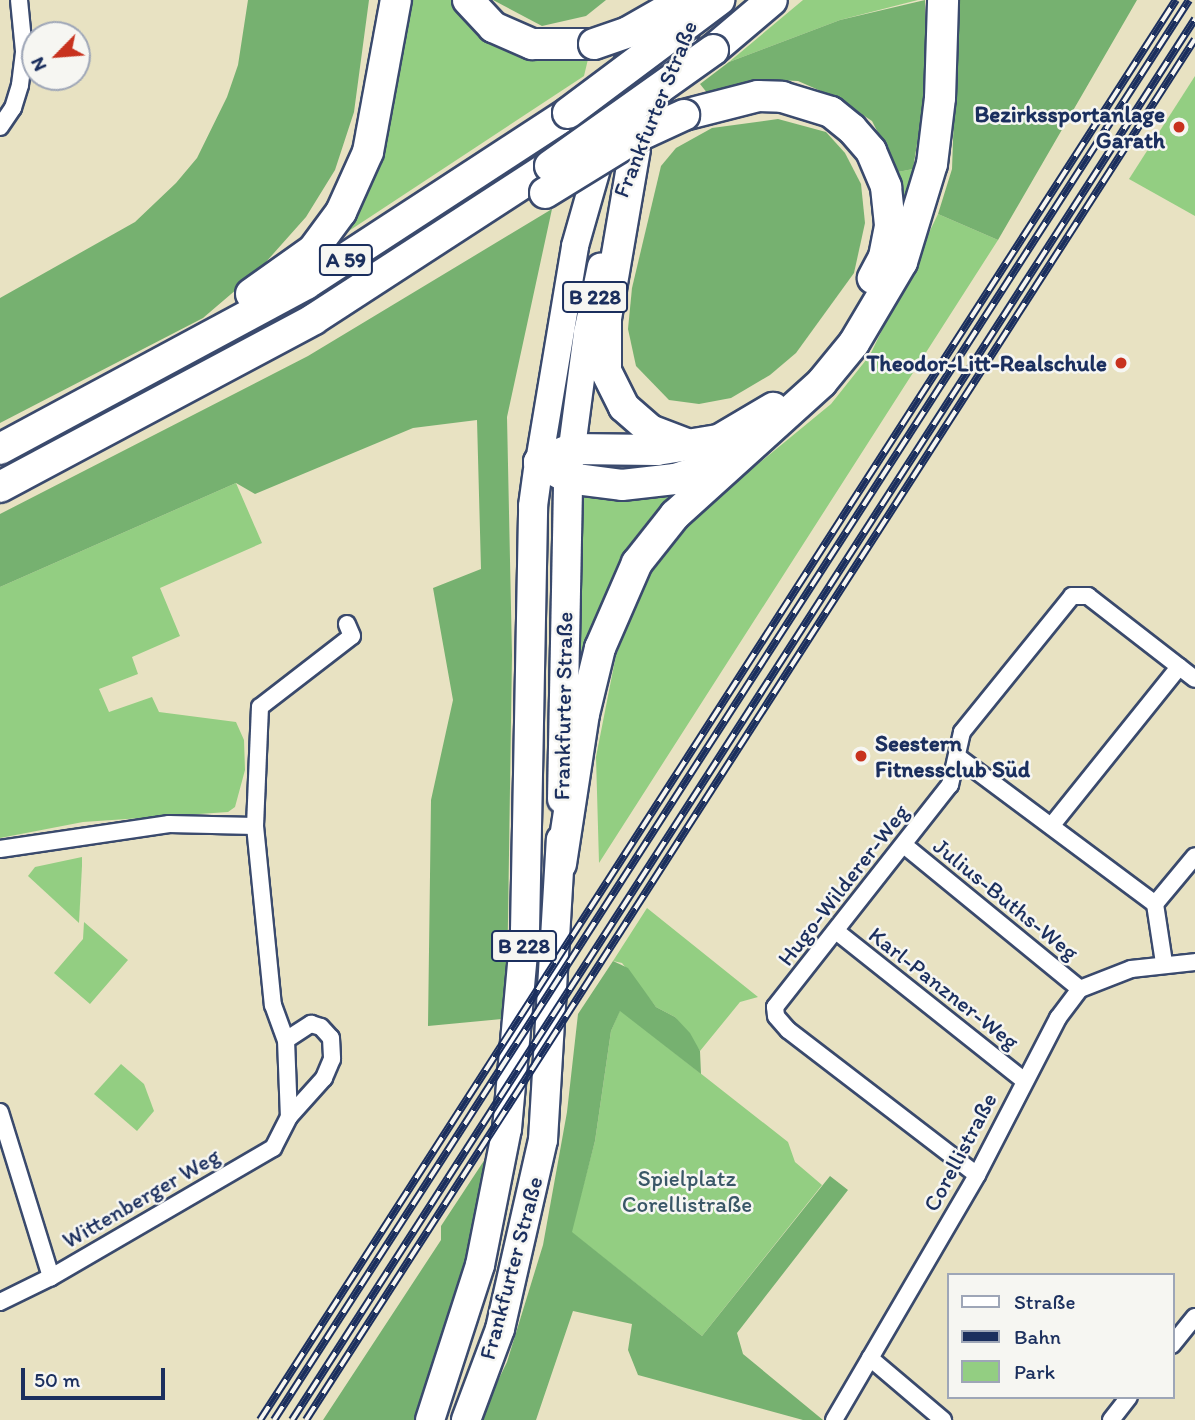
<!DOCTYPE html>
<meta charset="utf-8">
<style>
body{margin:0}
#map{position:relative;width:1195px;height:1420px;overflow:hidden;background:#e8e2c2;font-family:Itim,sans-serif}
div>[style]{position:absolute}
[style*='--x']{left:calc(var(--x)*1px);top:calc(var(--y)*1px);width:calc(var(--w)*1px);rotate:calc(var(--a)*1deg)}
.green>*{inset:0;background:#93ce82}
.forest>*{inset:0;background:#76b170}
.roads{filter:drop-shadow(2px 0 #3a4a6d) drop-shadow(-2px 0 #3a4a6d) drop-shadow(0 2px #3a4a6d) drop-shadow(0 -2px #3a4a6d)}
.minor>*{height:16px;margin:-8px;padding:0 8px;transform-origin:8px;border-radius:8px;background:#fff}
.primary>*{height:26px;margin:-13px;padding:0 13px;transform-origin:13px;border-radius:13px;background:#fff}
.trunk>*{height:28px;margin:-14px;padding:0 14px;transform-origin:14px;border-radius:14px;background:#fff}
.motorway>*{height:30px;margin:-15px;padding:0 15px;transform-origin:15px;border-radius:15px;background:#fff}
.rail>*{height:8px;margin-top:-4px;transform-origin:0;background:repeating-linear-gradient(90deg,#f6f6f2 0 16px,#1b2f5e 0 32px);box-sizing:border-box;border-block:2px solid #1b2f5e}
.bridges{filter:drop-shadow(2px 0 #3a4a6d) drop-shadow(-2px 0 #3a4a6d) drop-shadow(0 2px #3a4a6d) drop-shadow(0 -2px #3a4a6d)}
.motorway-bridge>*{height:30px;margin:-15px;padding:0 15px;transform-origin:15px;border-radius:15px;background:#fff}
.dots>*{width:19px;height:19px;translate:-50% -50%;box-sizing:border-box;border:4px solid #f6f6f2;border-radius:50%}
span{translate:-50% -50%;white-space:nowrap;text-align:center;line-height:1.15;-webkit-text-stroke:5px #f6f6f2;paint-order:stroke}
.shield-label span{padding:2px 5px;background:#f6f6f2;border:2px solid;border-radius:5px;-webkit-text-stroke-width:0}
.shield-label{font-size:21px;color:#1b2f5e;font-weight:700}
.street-label{font-size:23px;color:#1b2f5e}
.poi-label{font-size:23px;color:#1b2f5e;font-weight:700}
.right{translate:-100% -50%;text-align:right}
.left{translate:0 -50%;text-align:left}
.park-label{font-size:23px;color:#395767}
.legend{position:absolute;left:947px;top:1273px;width:228px;height:126px;box-sizing:border-box;background:#f6f6f2;border:2px solid #9ea6b7;margin:0;padding:9px 12px;list-style:none;font-size:21px;color:#1b2f5e}
.legend li{display:flex;align-items:center;gap:14px;height:35px}
.legend b{width:35px;border:2px solid #9ea6b7}
.north{position:absolute;left:21px;top:21px;width:70px;height:70px;box-sizing:border-box;background:#f6f6f2;border:2px solid #9ea6b7;border-radius:50%;rotate:245deg;font-size:19px;font-weight:700;line-height:28px;text-align:center;color:#1b2f5e}
.north::after{content:'';display:block;margin:auto;width:24px;height:32px;background:#c8321e;clip-path:polygon(50% 0,100% 100%,50% 72%,0 100%)}
.scale{position:absolute;left:21px;top:1368px;width:144px;height:32px;box-sizing:border-box;border:4px solid #1b2f5e;border-top:0;padding-left:9px;font-size:21px;line-height:24px;white-space:nowrap;color:#1b2f5e;-webkit-text-stroke:5px #f6f6f2;paint-order:stroke}
</style>
<div id="map">
<div class="green">
<div style="clip-path:polygon(407px 0,451px 0,480px 32px,510px 51px,544px 56px,589px 55px,584px 76px,326px 246px)"></div>
<div style="clip-path:polygon(803px 0,918px 0,840px 20px,729px 62px)"></div>
<div style="clip-path:polygon(1195px 76px,1195px 216px,1129px 179px)"></div>
<div style="clip-path:polygon(913px 169px,907px 207px,898px 233px,898px 172px)"></div>
<div style="clip-path:polygon(938px 214px,998px 240px,599px 863px,596px 757px,616px 655px,649px 574px,685px 524px,831px 404px,870px 355px)"></div>
<div style="clip-path:polygon(702px 477px,571px 706px,580px 488px)"></div>
<div style="clip-path:polygon(236px 483px,262px 543px,160px 588px,180px 636px,132px 657px,138px 674px,99px 689px,109px 712px,152px 697px,159px 712px,236px 722px,244px 740px,245px 770px,235px 807px,228px 812px,83px 822px,0 838px,0 587px)"></div>
<div style="clip-path:polygon(82px 857px,82px 866px,79px 923px,28px 876px,35px 867px)"></div>
<div style="clip-path:polygon(647px 908px,758px 997px,740px 1002px,700px 1051px,675px 1017px,656px 1007px,622px 963px,613px 961px)"></div>
<div style="clip-path:polygon(84px 922px,128px 960px,90px 1004px,54px 973px,83px 939px)"></div>
<div style="clip-path:polygon(620px 1010px,788px 1142px,795px 1162px,822px 1185px,702px 1336px,571px 1232px,595px 1141px,611px 1031px)"></div>
<div style="clip-path:polygon(121px 1064px,144px 1084px,154px 1111px,137px 1131px,94px 1094px)"></div>
</div>
<div class="forest">
<div style="clip-path:polygon(248px 0,369px 0,354px 112px,335px 170px,306px 217px,257px 272px,203px 318px,0 423px,0 298px,135px 222px,176px 183px,197px 158px,227px 97px,238px 65px)"></div>
<div style="clip-path:polygon(493px 0,606px 0,586px 16px,542px 26px)"></div>
<div style="clip-path:polygon(925px 0,925px 94px,913px 169px,898px 172px,872px 121px,837px 98px,798px 81px,758px 79px,708px 94px,700px 84px,729px 62px,840px 20px)"></div>
<div style="clip-path:polygon(958px 0,1137px 0,998px 240px,938px 214px,952px 169px)"></div>
<div style="clip-path:polygon(778px 119px,826px 132px,845px 153px,861px 184px,865px 223px,854px 273px,796px 353px,770px 375px,731px 398px,699px 404px,669px 400px,636px 366px,628px 329px,632px 288px,661px 166px,676px 148px,712px 128px)"></div>
<div style="clip-path:polygon(552px 209px,507px 417px,512px 655px,507px 986px,502px 1019px,428px 1026px,431px 800px,453px 700px,433px 588px,481px 569px,477px 420px,413px 428px,255px 494px,236px 483px,0 587px,0 514px,308px 356px)"></div>
<div style="clip-path:polygon(613px 961px,628px 968px,656px 1007px,675px 1017px,690px 1033px,700px 1051px,701px 1074px,620px 1011px,611px 1031px,595px 1141px,572px 1232px,702px 1336px,830px 1176px,848px 1190px,737px 1333px,743px 1354px,823px 1420px,803px 1420px,638px 1375px,628px 1350px,632px 1324px,573px 1311px,536px 1420px,479px 1420px,507px 1362px,543px 1245px,567px 1112px,578px 1014px)"></div>
<div style="clip-path:polygon(489px 1153px,480px 1216px,458px 1298px,414px 1420px,323px 1420px,441px 1240px,441px 1226px)"></div>
</div>
<div class="roads">
<div class="minor">
<div style="--x:0;--y:127;--w:23;--a:-56"></div>
<div style="--x:13;--y:108;--w:24;--a:-73"></div>
<div style="--x:20;--y:85;--w:34;--a:-83"></div>
<div style="--x:24;--y:51;--w:51;--a:-95.6"></div>
<div style="--x:958;--y:757;--w:246;--a:36.7"></div>
<div style="--x:1155;--y:904;--w:60;--a:81.3"></div>
<div style="--x:1052;--y:825;--w:203;--a:-51.2"></div>
<div style="--x:255;--y:826;--w:119;--a:-87.6"></div>
<div style="--x:260;--y:707;--w:116;--a:-37.7"></div>
<div style="--x:352;--y:636;--w:13;--a:-113"></div>
<div style="--x:904;--y:845;--w:227;--a:39.3"></div>
<div style="--x:0;--y:849;--w:171;--a:-8.4"></div>
<div style="--x:169;--y:824;--w:86;--a:1.3"></div>
<div style="--x:255;--y:826;--w:180;--a:84.3"></div>
<div style="--x:273;--y:1005;--w:37;--a:70"></div>
<div style="--x:286;--y:1040;--w:77;--a:87.8"></div>
<div style="--x:289;--y:1117;--w:35;--a:117"></div>
<div style="--x:273;--y:1148;--w:257;--a:149.8"></div>
<div style="--x:51;--y:1277;--w:57;--a:153.9"></div>
<div style="--x:1155;--y:904;--w:62;--a:-50.2"></div>
<div style="--x:836;--y:931;--w:239;--a:38.5"></div>
<div style="--x:286;--y:1040;--w:30;--a:-33"></div>
<div style="--x:311;--y:1024;--w:10;--a:17"></div>
<div style="--x:321;--y:1027;--w:15;--a:48"></div>
<div style="--x:331;--y:1038;--w:21;--a:87"></div>
<div style="--x:332;--y:1059;--w:21;--a:113"></div>
<div style="--x:324;--y:1078;--w:52;--a:131.9"></div>
<div style="--x:0;--y:1112;--w:173;--a:72.8"></div>
<div style="--x:977;--y:1175;--w:238;--a:-142.5"></div>
<div style="--x:788;--y:1030;--w:18;--a:-131"></div>
<div style="--x:776;--y:1016;--w:9;--a:-96"></div>
<div style="--x:775;--y:1007;--w:283;--a:-51.8"></div>
<div style="--x:950;--y:785;--w:54;--a:-77.2"></div>
<div style="--x:962;--y:732;--w:175;--a:-51"></div>
<div style="--x:1072;--y:596;--w:16;--a:0"></div>
<div style="--x:1088;--y:596;--w:135;--a:37.8"></div>
<div style="--x:1172;--y:1345;--w:36;--a:-51"></div>
<div style="--x:870;--y:1358;--w:96;--a:40.3"></div>
<div style="--x:834;--y:1420;--w:284;--a:-59.7"></div>
<div style="--x:977;--y:1175;--w:177;--a:-62.7"></div>
<div style="--x:1058;--y:1018;--w:36;--a:-53"></div>
<div style="--x:1080;--y:989;--w:55;--a:-21.4"></div>
<div style="--x:1131;--y:969;--w:64;--a:-6.2"></div>
<div style="--x:1111;--y:1420;--w:29;--a:-52"></div>
</div>
<div class="primary">
<div style="--x:661;--y:91;--w:81;--a:-67.5"></div>
<div style="--x:539;--y:462;--w:219;--a:-80.5"></div>
<div style="--x:575;--y:246;--w:190;--a:-74.1"></div>
<div style="--x:569;--y:470;--w:138;--a:-82.5"></div>
<div style="--x:587;--y:333;--w:68;--a:-78.2"></div>
</div>
<div class="trunk">
<div style="--x:562;--y:799;--w:321;--a:-88.9"></div>
<div style="--x:430;--y:1420;--w:163;--a:-72.1"></div>
<div style="--x:480;--y:1265;--w:139;--a:-78.8"></div>
<div style="--x:507;--y:1129;--w:199;--a:-84.8"></div>
<div style="--x:525;--y:931;--w:425;--a:-88.9"></div>
<div style="--x:533;--y:506;--w:44;--a:-82.2"></div>
<div style="--x:466;--y:1420;--w:97;--a:-69.5"></div>
<div style="--x:500;--y:1329;--w:194;--a:-77.2"></div>
<div style="--x:543;--y:1140;--w:301;--a:-86.6"></div>
</div>
<div class="motorway">
<div style="--x:468;--y:0;--w:37;--a:47"></div>
<div style="--x:493;--y:27;--w:43;--a:23.6"></div>
<div style="--x:532;--y:44;--w:62;--a:0"></div>
<div style="--x:713;--y:50;--w:77;--a:-40.3"></div>
<div style="--x:684;--y:115;--w:76;--a:-14.4"></div>
<div style="--x:758;--y:96;--w:24;--a:2"></div>
<div style="--x:782;--y:97;--w:51;--a:17"></div>
<div style="--x:831;--y:112;--w:27;--a:39"></div>
<div style="--x:852;--y:129;--w:29;--a:49"></div>
<div style="--x:871;--y:151;--w:39;--a:67"></div>
<div style="--x:886;--y:187;--w:39;--a:84"></div>
<div style="--x:890;--y:226;--w:32;--a:101"></div>
<div style="--x:884;--y:257;--w:24;--a:118"></div>
<div style="--x:635;--y:149;--w:171;--a:99.7"></div>
<div style="--x:606;--y:318;--w:53;--a:90"></div>
<div style="--x:606;--y:371;--w:40;--a:63.4"></div>
<div style="--x:624;--y:407;--w:35;--a:41"></div>
<div style="--x:650;--y:430;--w:40;--a:21"></div>
<div style="--x:251;--y:294;--w:76;--a:-35.4"></div>
<div style="--x:313;--y:250;--w:47;--a:-53.6"></div>
<div style="--x:341;--y:212;--w:66;--a:-65.8"></div>
<div style="--x:368;--y:152;--w:155;--a:-79.6"></div>
<div style="--x:0;--y:449;--w:348;--a:-28.3"></div>
<div style="--x:306;--y:284;--w:313;--a:-33.1"></div>
<div style="--x:539;--y:462;--w:35;--a:-22"></div>
<div style="--x:571;--y:449;--w:86;--a:0.7"></div>
<div style="--x:657;--y:450;--w:63;--a:-9.2"></div>
<div style="--x:719;--y:440;--w:63;--a:-30.7"></div>
<div style="--x:539;--y:462;--w:33;--a:29"></div>
<div style="--x:568;--y:478;--w:54;--a:7.4"></div>
<div style="--x:622;--y:485;--w:53;--a:-6.5"></div>
<div style="--x:675;--y:479;--w:55;--a:-18.1"></div>
<div style="--x:0;--y:487;--w:356;--a:-28.1"></div>
<div style="--x:314;--y:319;--w:281;--a:-33"></div>
<div style="--x:561;--y:864;--w:152;--a:-81.3"></div>
<div style="--x:584;--y:714;--w:68;--a:-76.4"></div>
<div style="--x:600;--y:648;--w:93;--a:-66.5"></div>
<div style="--x:637;--y:563;--w:61;--a:-51.6"></div>
<div style="--x:675;--y:515;--w:198;--a:-42.1"></div>
<div style="--x:822;--y:382;--w:50;--a:-50.6"></div>
<div style="--x:854;--y:343;--w:94;--a:-59.3"></div>
<div style="--x:902;--y:262;--w:102;--a:-73"></div>
<div style="--x:932;--y:164;--w:66;--a:-83.1"></div>
<div style="--x:940;--y:98;--w:98;--a:-88.2"></div>
</div>
</div>
<div class="rail">
<div style="--x:260;--y:1420;--w:1690;--a:-57.18"></div>
<div style="--x:274;--y:1420;--w:1689;--a:-57.2"></div>
<div style="--x:292;--y:1420;--w:1667;--a:-57.2"></div>
<div style="--x:306;--y:1420;--w:1642;--a:-57.23"></div>
</div>
<div class="bridges">
<div class="motorway-bridge">
<div style="--x:594;--y:44;--w:36;--a:-19"></div>
<div style="--x:628;--y:32;--w:64;--a:-29.7"></div>
<div style="--x:568;--y:113;--w:189;--a:-36.8"></div>
<div style="--x:550;--y:166;--w:200;--a:-35.4"></div>
<div style="--x:545;--y:193;--w:107;--a:-31.6"></div>
<div style="--x:636;--y:137;--w:53;--a:-24.6"></div>
</div>
</div>
<div class="dots">
<div style="left:1179px;top:127px;background:#c8321e"></div>
<div style="left:1121px;top:363px;background:#c8321e"></div>
<div style="left:861px;top:756px;background:#c8321e"></div>
</div>
<div class="shield-label">
<span style="left:346px;top:260px">A 59</span>
<span style="left:595px;top:297px">B 228</span>
<span style="left:524px;top:946px">B 228</span>
</div>
<div class="street-label">
<span style="left:655px;top:109px;rotate:-68deg">Frankfurter Straße</span>
<span style="left:563px;top:706px;rotate:-89deg">Frankfurter Straße</span>
<span style="left:843px;top:885px;rotate:-52deg">Hugo-Wilderer-Weg</span>
<span style="left:1006px;top:899px;rotate:39deg">Julius-Buths-Weg</span>
<span style="left:944px;top:988px;rotate:38deg">Karl-Panzner-Weg</span>
<span style="left:960px;top:1152px;rotate:-62deg">Corellistraße</span>
<span style="left:141px;top:1198px;rotate:-30deg">Wittenberger Weg</span>
<span style="left:511px;top:1268px;rotate:-75deg">Frankfurter Straße</span>
</div>
<div class="poi-label">
<span class="right" style="left:1165px;top:127px">Bezirkssportanlage<br>Garath</span>
<span class="right" style="left:1107px;top:363px">Theodor-Litt-Realschule</span>
<span class="left" style="left:875px;top:756px">Seestern<br>Fitnessclub Süd</span>
</div>
<div class="park-label">
<span style="left:687px;top:1191px">Spielplatz<br>Corellistraße</span>
</div>
<ul class="legend">
<li><b style="height:9px;background:#fff"></b>Straße</li>
<li><b style="height:9px;background:#1b2f5e"></b>Bahn</li>
<li><b style="height:19px;background:#93ce82"></b>Park</li>
</ul>
<div class="north">N</div>
<div class="scale">50 m</div>
</div>
